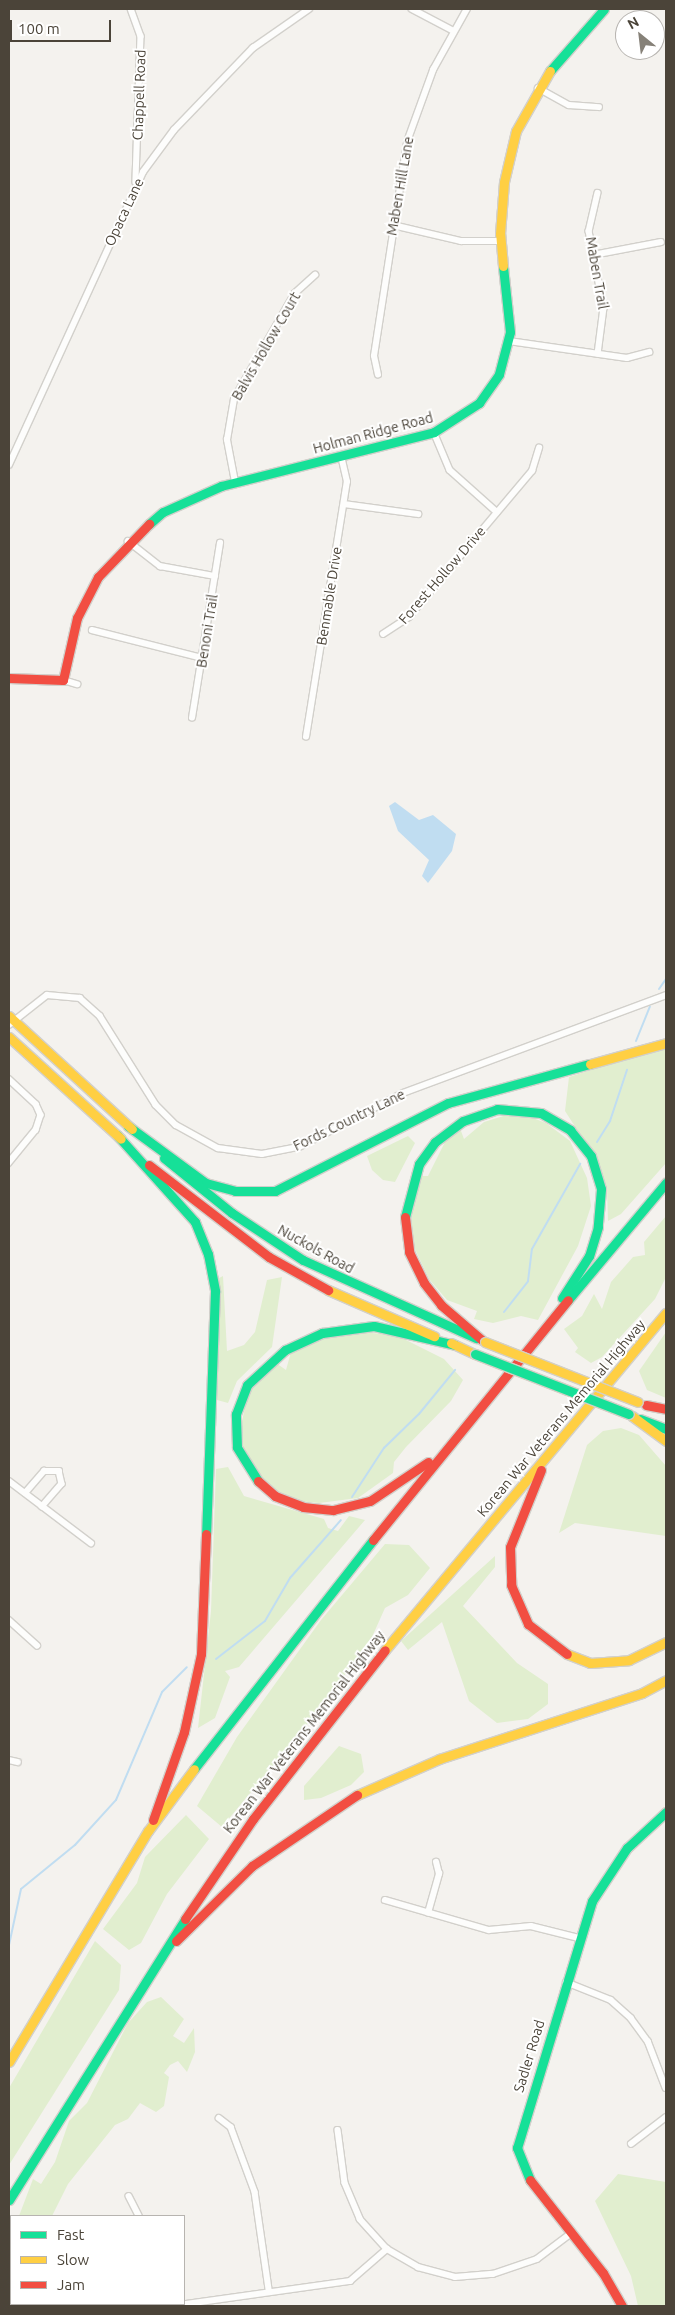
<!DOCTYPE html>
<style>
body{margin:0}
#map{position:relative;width:675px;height:2315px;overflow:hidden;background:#f4f2ee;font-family:Ubuntu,sans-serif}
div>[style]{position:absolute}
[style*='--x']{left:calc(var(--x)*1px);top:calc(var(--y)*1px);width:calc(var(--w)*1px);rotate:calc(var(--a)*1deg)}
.green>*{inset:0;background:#e1eecf}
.water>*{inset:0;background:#c0ddf1}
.stream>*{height:2px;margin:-1px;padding:0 1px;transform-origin:1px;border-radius:1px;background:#c0ddf1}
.roads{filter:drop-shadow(1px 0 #d2d0cb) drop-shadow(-1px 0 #d2d0cb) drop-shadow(0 1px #d2d0cb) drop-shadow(0 -1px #d2d0cb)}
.street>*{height:5.5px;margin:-2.75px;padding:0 2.75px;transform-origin:2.75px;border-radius:2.75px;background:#fdfdfc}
.fast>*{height:9px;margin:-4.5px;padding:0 4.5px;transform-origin:4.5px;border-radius:4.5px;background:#16e098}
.slow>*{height:9px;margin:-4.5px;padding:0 4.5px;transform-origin:4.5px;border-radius:4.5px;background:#ffcf43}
.jam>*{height:9px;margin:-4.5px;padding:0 4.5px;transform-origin:4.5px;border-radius:4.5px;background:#f24e42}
.bridges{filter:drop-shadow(1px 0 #d3cfc5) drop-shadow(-1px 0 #d3cfc5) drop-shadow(0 1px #d3cfc5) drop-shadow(0 -1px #d3cfc5)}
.fast-bridge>*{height:9px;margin:-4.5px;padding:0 4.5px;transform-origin:4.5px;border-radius:4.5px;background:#16e098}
.slow-bridge>*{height:9px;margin:-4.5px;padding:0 4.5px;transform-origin:4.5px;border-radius:4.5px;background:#ffcf43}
span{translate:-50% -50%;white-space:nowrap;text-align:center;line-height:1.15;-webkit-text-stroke:4px #fff;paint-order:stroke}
.street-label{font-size:14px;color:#4b4439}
.frame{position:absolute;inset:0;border:10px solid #4b4439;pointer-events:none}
.legend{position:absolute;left:10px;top:2215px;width:175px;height:90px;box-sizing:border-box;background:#fff;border:1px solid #b7b4b0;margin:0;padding:6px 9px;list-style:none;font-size:15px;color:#4b4439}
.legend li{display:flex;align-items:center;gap:10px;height:25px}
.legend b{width:25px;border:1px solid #b7b4b0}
.north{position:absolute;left:615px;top:10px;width:50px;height:50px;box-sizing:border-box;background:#fff;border:1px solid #b7b4b0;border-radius:50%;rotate:331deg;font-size:14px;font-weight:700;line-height:20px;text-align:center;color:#4b4439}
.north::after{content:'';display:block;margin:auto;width:18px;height:22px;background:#868178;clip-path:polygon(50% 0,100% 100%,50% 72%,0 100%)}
.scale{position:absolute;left:10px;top:20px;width:101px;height:22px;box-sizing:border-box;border:2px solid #4b4439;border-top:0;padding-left:6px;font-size:15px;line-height:18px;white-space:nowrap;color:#4b4439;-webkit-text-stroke:4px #fff;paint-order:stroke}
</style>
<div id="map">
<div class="green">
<div style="clip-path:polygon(666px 1046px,666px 1163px,621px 1214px,608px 1221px,607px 1188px,598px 1162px,565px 1111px,569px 1077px)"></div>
<div style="clip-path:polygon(517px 1112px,546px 1123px,570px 1141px,587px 1178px,591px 1206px,578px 1246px,538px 1320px,521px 1316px,493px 1323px,474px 1319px,477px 1311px,447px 1300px,429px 1279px,414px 1247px,410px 1203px,418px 1176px,428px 1176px,449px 1134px,461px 1131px,464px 1139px,484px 1122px)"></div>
<div style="clip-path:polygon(408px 1136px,415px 1143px,395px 1182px,383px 1180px,372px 1170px,367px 1156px)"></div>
<div style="clip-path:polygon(666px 1216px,666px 1277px,655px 1299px,602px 1357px,591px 1363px,575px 1352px,578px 1348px,564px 1329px,582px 1316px,594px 1294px,602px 1309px,611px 1282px,633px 1257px,645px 1255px,644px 1242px)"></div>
<div style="clip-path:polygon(223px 1276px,227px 1351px,244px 1345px,255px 1332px,267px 1280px,282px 1277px,272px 1347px,237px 1381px,228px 1403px,217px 1400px,217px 1279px)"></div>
<div style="clip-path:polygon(364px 1332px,398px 1336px,444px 1359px,463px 1380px,451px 1401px,406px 1447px,394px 1462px,393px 1473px,358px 1498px,319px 1503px,287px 1500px,266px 1485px,244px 1458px,240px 1430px,249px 1390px,276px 1363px,286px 1370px,291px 1352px,325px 1336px)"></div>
<div style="clip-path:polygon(666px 1332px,666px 1398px,647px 1390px,639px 1371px)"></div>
<div style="clip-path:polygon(621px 1428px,639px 1435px,666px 1466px,666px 1536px,575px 1523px,559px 1533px,587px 1445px,603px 1431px)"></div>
<div style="clip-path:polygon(228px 1467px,244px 1496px,324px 1519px,328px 1528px,338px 1531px,349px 1516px,365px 1520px,239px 1667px,225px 1671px,230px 1677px,215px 1718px,198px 1728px,211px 1611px,216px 1469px)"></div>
<div style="clip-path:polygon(385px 1544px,409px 1545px,430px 1568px,408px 1595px,385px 1608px,372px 1637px,324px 1704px,222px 1827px,197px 1806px,237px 1737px,321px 1620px)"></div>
<div style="clip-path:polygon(495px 1556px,495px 1567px,463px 1606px,517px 1663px,548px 1684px,548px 1704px,528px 1719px,497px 1723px,469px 1701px,442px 1622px,408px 1650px,401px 1641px)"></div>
<div style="clip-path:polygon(339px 1746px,361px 1754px,364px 1772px,351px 1785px,321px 1798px,304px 1800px,304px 1786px)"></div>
<div style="clip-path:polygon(186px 1815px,209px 1839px,167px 1894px,141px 1943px,129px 1950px,103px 1929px,137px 1883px,145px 1857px)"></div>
<div style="clip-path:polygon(95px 1941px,121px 1965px,119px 1990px,9px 2165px,9px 2088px)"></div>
<div style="clip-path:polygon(161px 1997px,184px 2019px,173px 2036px,184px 2043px,194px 2028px,195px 2052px,187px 2072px,178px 2061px,170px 2065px,164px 2073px,169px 2077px,164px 2106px,156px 2112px,140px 2103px,128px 2119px,115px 2125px,68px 2184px,52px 2216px,19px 2216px,33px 2179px,41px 2184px,55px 2162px,69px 2121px,87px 2103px,128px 2023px,147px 2002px)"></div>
<div style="clip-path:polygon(618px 2174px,666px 2182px,666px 2306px,638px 2306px,631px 2276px,595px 2201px)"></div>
</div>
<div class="water">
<div style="clip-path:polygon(395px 802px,419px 820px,433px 815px,456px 834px,452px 851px,428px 883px,422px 876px,429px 860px,398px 831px,389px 806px)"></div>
</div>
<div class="stream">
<div style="--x:659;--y:989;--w:12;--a:-55"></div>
<div style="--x:636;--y:1041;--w:37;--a:-68"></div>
<div style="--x:597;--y:1142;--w:25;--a:-58"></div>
<div style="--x:610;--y:1121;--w:54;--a:-71.6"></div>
<div style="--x:504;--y:1312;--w:39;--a:-52"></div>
<div style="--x:528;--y:1281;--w:32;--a:-83"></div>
<div style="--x:532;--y:1249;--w:98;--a:-60.5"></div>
<div style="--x:352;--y:1497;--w:59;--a:-56.9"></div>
<div style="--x:384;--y:1448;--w:49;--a:-44.2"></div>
<div style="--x:419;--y:1414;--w:57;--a:-50.7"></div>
<div style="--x:216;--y:1659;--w:62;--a:-37.8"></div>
<div style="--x:265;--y:1621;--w:50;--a:-59.8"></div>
<div style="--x:290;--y:1578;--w:77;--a:-48.7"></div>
<div style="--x:9;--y:1945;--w:57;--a:-77.9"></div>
<div style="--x:21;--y:1889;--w:70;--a:-39.2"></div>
<div style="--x:75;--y:1845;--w:61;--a:-47.7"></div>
<div style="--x:116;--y:1800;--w:117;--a:-66.9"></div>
<div style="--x:162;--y:1692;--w:35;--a:-45"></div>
</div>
<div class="roads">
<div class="street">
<div style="--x:131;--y:9;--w:29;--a:70"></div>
<div style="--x:141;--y:36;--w:146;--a:92"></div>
<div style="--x:412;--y:9;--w:45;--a:27.7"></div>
<div style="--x:538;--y:88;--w:35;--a:29"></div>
<div style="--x:569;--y:105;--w:30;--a:4"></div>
<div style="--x:598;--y:193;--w:39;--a:103"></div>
<div style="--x:589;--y:231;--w:78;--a:79"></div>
<div style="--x:604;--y:308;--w:46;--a:97.4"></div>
<div style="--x:393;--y:225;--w:70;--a:13.2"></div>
<div style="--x:461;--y:241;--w:39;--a:0"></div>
<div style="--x:593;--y:255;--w:69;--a:-10.8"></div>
<div style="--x:509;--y:341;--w:119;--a:8.2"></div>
<div style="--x:627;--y:358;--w:23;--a:-15"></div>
<div style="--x:378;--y:375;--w:19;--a:-102"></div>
<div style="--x:374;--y:356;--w:217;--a:-81.2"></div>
<div style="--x:407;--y:142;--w:77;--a:-70.1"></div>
<div style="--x:433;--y:70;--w:70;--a:-60.9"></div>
<div style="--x:434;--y:432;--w:41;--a:67.2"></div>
<div style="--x:450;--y:470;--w:63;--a:41.8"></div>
<div style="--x:9;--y:465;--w:322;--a:-65.4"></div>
<div style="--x:143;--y:172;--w:52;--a:-53.6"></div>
<div style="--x:174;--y:130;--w:114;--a:-46.1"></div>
<div style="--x:253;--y:48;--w:68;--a:-34.9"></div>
<div style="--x:235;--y:482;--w:43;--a:-100.8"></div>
<div style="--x:227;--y:440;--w:42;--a:-80.3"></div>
<div style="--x:234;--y:399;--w:122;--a:-60.1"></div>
<div style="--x:295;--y:293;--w:27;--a:-42"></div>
<div style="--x:344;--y:504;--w:75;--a:7.7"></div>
<div style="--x:128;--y:541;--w:41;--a:38"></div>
<div style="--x:160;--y:566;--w:56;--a:10.3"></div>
<div style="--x:92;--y:630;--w:114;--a:14.2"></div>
<div style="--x:383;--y:634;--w:31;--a:-33"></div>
<div style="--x:409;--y:617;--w:191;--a:-49.9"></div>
<div style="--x:532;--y:471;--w:24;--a:-73"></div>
<div style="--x:63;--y:680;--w:15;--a:16"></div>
<div style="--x:192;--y:718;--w:177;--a:-80.9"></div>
<div style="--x:306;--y:737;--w:258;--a:-80.9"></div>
<div style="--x:347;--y:482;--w:27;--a:-103"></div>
<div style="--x:9;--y:1025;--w:48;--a:-38.3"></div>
<div style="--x:47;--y:995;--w:33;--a:5"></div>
<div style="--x:80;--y:998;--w:27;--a:42"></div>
<div style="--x:100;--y:1016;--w:105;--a:57.8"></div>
<div style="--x:156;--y:1105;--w:28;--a:45"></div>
<div style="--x:176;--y:1125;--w:48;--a:28.7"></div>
<div style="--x:218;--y:1148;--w:44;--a:7.8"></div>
<div style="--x:262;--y:1154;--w:38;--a:-11"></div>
<div style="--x:299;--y:1147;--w:117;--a:-27.4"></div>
<div style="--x:403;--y:1093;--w:281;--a:-20.4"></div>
<div style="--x:9;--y:1079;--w:37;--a:43"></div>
<div style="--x:36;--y:1104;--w:12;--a:66"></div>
<div style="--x:41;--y:1115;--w:16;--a:108"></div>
<div style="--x:36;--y:1130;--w:43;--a:129.3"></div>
<div style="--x:9;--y:1481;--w:103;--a:37.1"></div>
<div style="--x:25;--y:1493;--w:29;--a:-49"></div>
<div style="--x:44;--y:1471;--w:15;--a:0"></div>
<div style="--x:59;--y:1471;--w:13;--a:77"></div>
<div style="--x:62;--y:1484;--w:30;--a:131"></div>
<div style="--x:9;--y:1620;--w:38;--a:42"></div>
<div style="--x:9;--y:1760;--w:9;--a:13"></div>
<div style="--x:385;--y:1900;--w:108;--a:16.1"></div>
<div style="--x:489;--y:1930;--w:42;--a:-5.4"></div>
<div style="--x:531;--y:1926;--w:49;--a:14"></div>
<div style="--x:428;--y:1913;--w:41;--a:-74.2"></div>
<div style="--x:439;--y:1874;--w:12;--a:-104"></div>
<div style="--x:566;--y:1982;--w:48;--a:21.8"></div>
<div style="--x:611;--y:2000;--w:27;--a:42"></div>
<div style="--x:631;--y:2018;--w:29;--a:54"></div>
<div style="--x:648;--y:2041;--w:50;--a:69"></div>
<div style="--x:219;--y:2118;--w:15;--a:37"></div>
<div style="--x:231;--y:2127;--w:69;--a:69.7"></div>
<div style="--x:255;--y:2192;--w:98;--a:81.8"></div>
<div style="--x:338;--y:2130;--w:53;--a:82.5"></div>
<div style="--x:345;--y:2183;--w:39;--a:67"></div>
<div style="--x:360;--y:2219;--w:40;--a:48"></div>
<div style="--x:387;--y:2249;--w:36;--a:30"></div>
<div style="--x:418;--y:2267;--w:38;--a:15"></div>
<div style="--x:455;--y:2277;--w:38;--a:-5"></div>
<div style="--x:493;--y:2274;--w:46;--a:-18.8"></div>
<div style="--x:537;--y:2259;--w:40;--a:-37"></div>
<div style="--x:631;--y:2144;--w:44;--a:-37.6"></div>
<div style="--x:129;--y:2196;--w:22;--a:63"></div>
<div style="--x:172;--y:2306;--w:180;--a:-8"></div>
<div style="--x:350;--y:2281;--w:49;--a:-40.9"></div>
</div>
<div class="fast">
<div style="--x:550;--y:71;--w:82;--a:-48.9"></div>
<div style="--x:149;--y:524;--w:18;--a:-41"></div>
<div style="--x:163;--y:512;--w:64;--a:-24.1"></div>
<div style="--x:221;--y:486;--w:220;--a:-14.2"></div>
<div style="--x:434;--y:432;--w:54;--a:-32.8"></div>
<div style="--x:479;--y:403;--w:35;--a:-55"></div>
<div style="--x:499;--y:374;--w:43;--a:-75.3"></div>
<div style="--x:510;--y:332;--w:66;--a:-96.1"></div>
<div style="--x:128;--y:1126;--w:97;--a:36.2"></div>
<div style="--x:206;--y:1183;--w:30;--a:15"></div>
<div style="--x:235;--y:1191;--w:40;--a:0"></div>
<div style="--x:275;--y:1191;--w:194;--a:-27"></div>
<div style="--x:448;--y:1103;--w:147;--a:-15.4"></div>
<div style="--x:117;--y:1135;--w:117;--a:48.1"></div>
<div style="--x:195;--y:1222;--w:35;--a:68"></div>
<div style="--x:208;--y:1254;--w:38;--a:79"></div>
<div style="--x:215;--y:1291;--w:243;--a:92.1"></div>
<div style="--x:164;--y:1158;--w:87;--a:39"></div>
<div style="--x:232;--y:1213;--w:85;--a:33.5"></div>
<div style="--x:303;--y:1260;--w:190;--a:24.3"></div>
<div style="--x:405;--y:1217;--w:55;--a:-75.2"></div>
<div style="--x:419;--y:1164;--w:27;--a:-54"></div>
<div style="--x:435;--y:1142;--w:35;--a:-37"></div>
<div style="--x:463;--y:1121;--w:36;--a:-19"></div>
<div style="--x:497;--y:1109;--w:44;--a:5.2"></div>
<div style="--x:541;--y:1113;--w:34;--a:30"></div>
<div style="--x:570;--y:1130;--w:33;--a:51"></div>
<div style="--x:591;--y:1156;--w:34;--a:73"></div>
<div style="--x:601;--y:1189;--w:38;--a:95"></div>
<div style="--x:598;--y:1227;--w:30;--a:107"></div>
<div style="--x:589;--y:1256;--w:50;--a:122.7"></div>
<div style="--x:568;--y:1300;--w:153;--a:-50.1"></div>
<div style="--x:640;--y:1419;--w:28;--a:21"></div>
<div style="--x:258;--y:1481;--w:40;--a:-122"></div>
<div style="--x:237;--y:1447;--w:33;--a:-92"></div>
<div style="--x:236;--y:1414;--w:31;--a:-69"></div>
<div style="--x:247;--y:1385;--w:52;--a:-42.6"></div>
<div style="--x:285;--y:1350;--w:41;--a:-24.7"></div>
<div style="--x:322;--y:1333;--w:52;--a:-7.7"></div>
<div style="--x:374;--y:1326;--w:83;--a:13.2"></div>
<div style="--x:194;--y:1769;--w:291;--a:-52"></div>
<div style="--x:530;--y:2180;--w:35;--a:-112"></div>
<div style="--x:517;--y:2148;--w:258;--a:-73.1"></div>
<div style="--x:592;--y:1901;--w:64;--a:-56.6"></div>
<div style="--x:627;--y:1848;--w:53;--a:-42.7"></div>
<div style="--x:9;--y:2200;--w:332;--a:-57.9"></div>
</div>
<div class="slow">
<div style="--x:503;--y:266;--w:32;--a:-95"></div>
<div style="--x:500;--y:234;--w:52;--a:-85.6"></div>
<div style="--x:504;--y:182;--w:52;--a:-76.8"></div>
<div style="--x:516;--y:131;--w:69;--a:-60.5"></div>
<div style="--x:9;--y:1016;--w:167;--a:42.6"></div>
<div style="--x:9;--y:1037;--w:151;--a:42.3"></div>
<div style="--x:590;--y:1064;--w:79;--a:-15.4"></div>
<div style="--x:328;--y:1290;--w:116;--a:23.5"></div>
<div style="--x:451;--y:1343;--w:26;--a:25"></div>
<div style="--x:632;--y:1416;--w:42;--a:36.3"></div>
<div style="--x:385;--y:1650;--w:439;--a:-50.2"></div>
<div style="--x:567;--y:1654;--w:25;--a:21"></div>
<div style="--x:590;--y:1663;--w:39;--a:-4"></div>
<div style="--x:629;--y:1660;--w:41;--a:-25.9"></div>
<div style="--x:357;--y:1795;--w:90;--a:-23.7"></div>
<div style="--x:439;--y:1759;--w:213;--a:-18"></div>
<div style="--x:642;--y:1693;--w:27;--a:-28"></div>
<div style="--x:9;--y:2062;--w:270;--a:-59"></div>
<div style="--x:148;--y:1831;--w:77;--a:-53.4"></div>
</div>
<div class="jam">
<div style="--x:9;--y:678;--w:54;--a:2.1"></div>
<div style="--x:63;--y:680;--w:64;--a:-77.3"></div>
<div style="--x:77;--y:618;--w:46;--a:-62.9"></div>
<div style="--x:98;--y:577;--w:74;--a:-46.1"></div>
<div style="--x:149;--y:1165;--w:151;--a:37.5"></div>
<div style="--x:269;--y:1257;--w:68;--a:29.2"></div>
<div style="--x:405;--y:1217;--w:35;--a:83"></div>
<div style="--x:409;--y:1252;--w:34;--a:64"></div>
<div style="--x:424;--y:1283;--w:28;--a:52"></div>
<div style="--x:441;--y:1305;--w:54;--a:40.5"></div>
<div style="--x:646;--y:1405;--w:20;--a:11"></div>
<div style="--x:541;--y:1470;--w:83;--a:111.9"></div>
<div style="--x:510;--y:1547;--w:38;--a:88"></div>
<div style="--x:511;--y:1585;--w:43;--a:66.4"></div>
<div style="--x:528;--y:1624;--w:49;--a:37.6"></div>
<div style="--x:258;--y:1481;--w:23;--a:41"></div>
<div style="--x:275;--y:1496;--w:30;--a:21"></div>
<div style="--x:303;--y:1507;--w:30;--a:6"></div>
<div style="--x:333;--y:1510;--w:38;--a:-14"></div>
<div style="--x:370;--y:1501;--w:70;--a:-33.9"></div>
<div style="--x:373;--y:1540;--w:309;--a:-50.9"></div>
<div style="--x:153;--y:1820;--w:93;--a:-70.6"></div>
<div style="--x:184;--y:1732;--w:80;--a:-77.7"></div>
<div style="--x:201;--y:1654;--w:120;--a:-87.6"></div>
<div style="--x:185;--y:1919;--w:121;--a:-55.8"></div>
<div style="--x:253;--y:1819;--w:214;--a:-52"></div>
<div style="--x:176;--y:1941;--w:107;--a:-44.6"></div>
<div style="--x:252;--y:1866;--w:127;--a:-34.1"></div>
<div style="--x:530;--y:2180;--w:118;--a:51.9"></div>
<div style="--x:603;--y:2273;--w:38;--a:60"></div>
</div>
</div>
<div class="bridges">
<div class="fast-bridge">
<div style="--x:475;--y:1354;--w:165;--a:21.3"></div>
</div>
<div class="slow-bridge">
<div style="--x:485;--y:1342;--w:164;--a:21.4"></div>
</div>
</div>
<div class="street-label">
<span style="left:139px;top:95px;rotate:-88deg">Chappell Road</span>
<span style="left:400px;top:186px;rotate:-80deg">Maben Hill Lane</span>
<span style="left:124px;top:212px;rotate:-65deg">Opaca Lane</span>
<span style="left:597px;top:273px;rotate:80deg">Maben Trail</span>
<span style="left:266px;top:346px;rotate:-60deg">Balvis Hollow Court</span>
<span style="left:373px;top:433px;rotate:-15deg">Holman Ridge Road</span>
<span style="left:442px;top:575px;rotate:-49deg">Forest Hollow Drive</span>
<span style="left:329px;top:596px;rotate:-81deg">Benmable Drive</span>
<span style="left:207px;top:631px;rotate:-81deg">Benoni Trail</span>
<span style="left:349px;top:1120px;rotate:-26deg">Fords Country Lane</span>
<span style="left:316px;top:1249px;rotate:29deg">Nuckols Road</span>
<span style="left:561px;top:1418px;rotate:-50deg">Korean War Veterans Memorial Highway</span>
<span style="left:304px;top:1732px;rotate:-52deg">Korean War Veterans Memorial Highway</span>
<span style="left:529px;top:2056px;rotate:-73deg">Sadler Road</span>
</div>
<div class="frame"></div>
<ul class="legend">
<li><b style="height:6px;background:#16e098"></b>Fast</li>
<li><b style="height:6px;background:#ffcf43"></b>Slow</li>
<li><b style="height:6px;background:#f24e42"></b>Jam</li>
</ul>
<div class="north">N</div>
<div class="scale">100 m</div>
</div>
